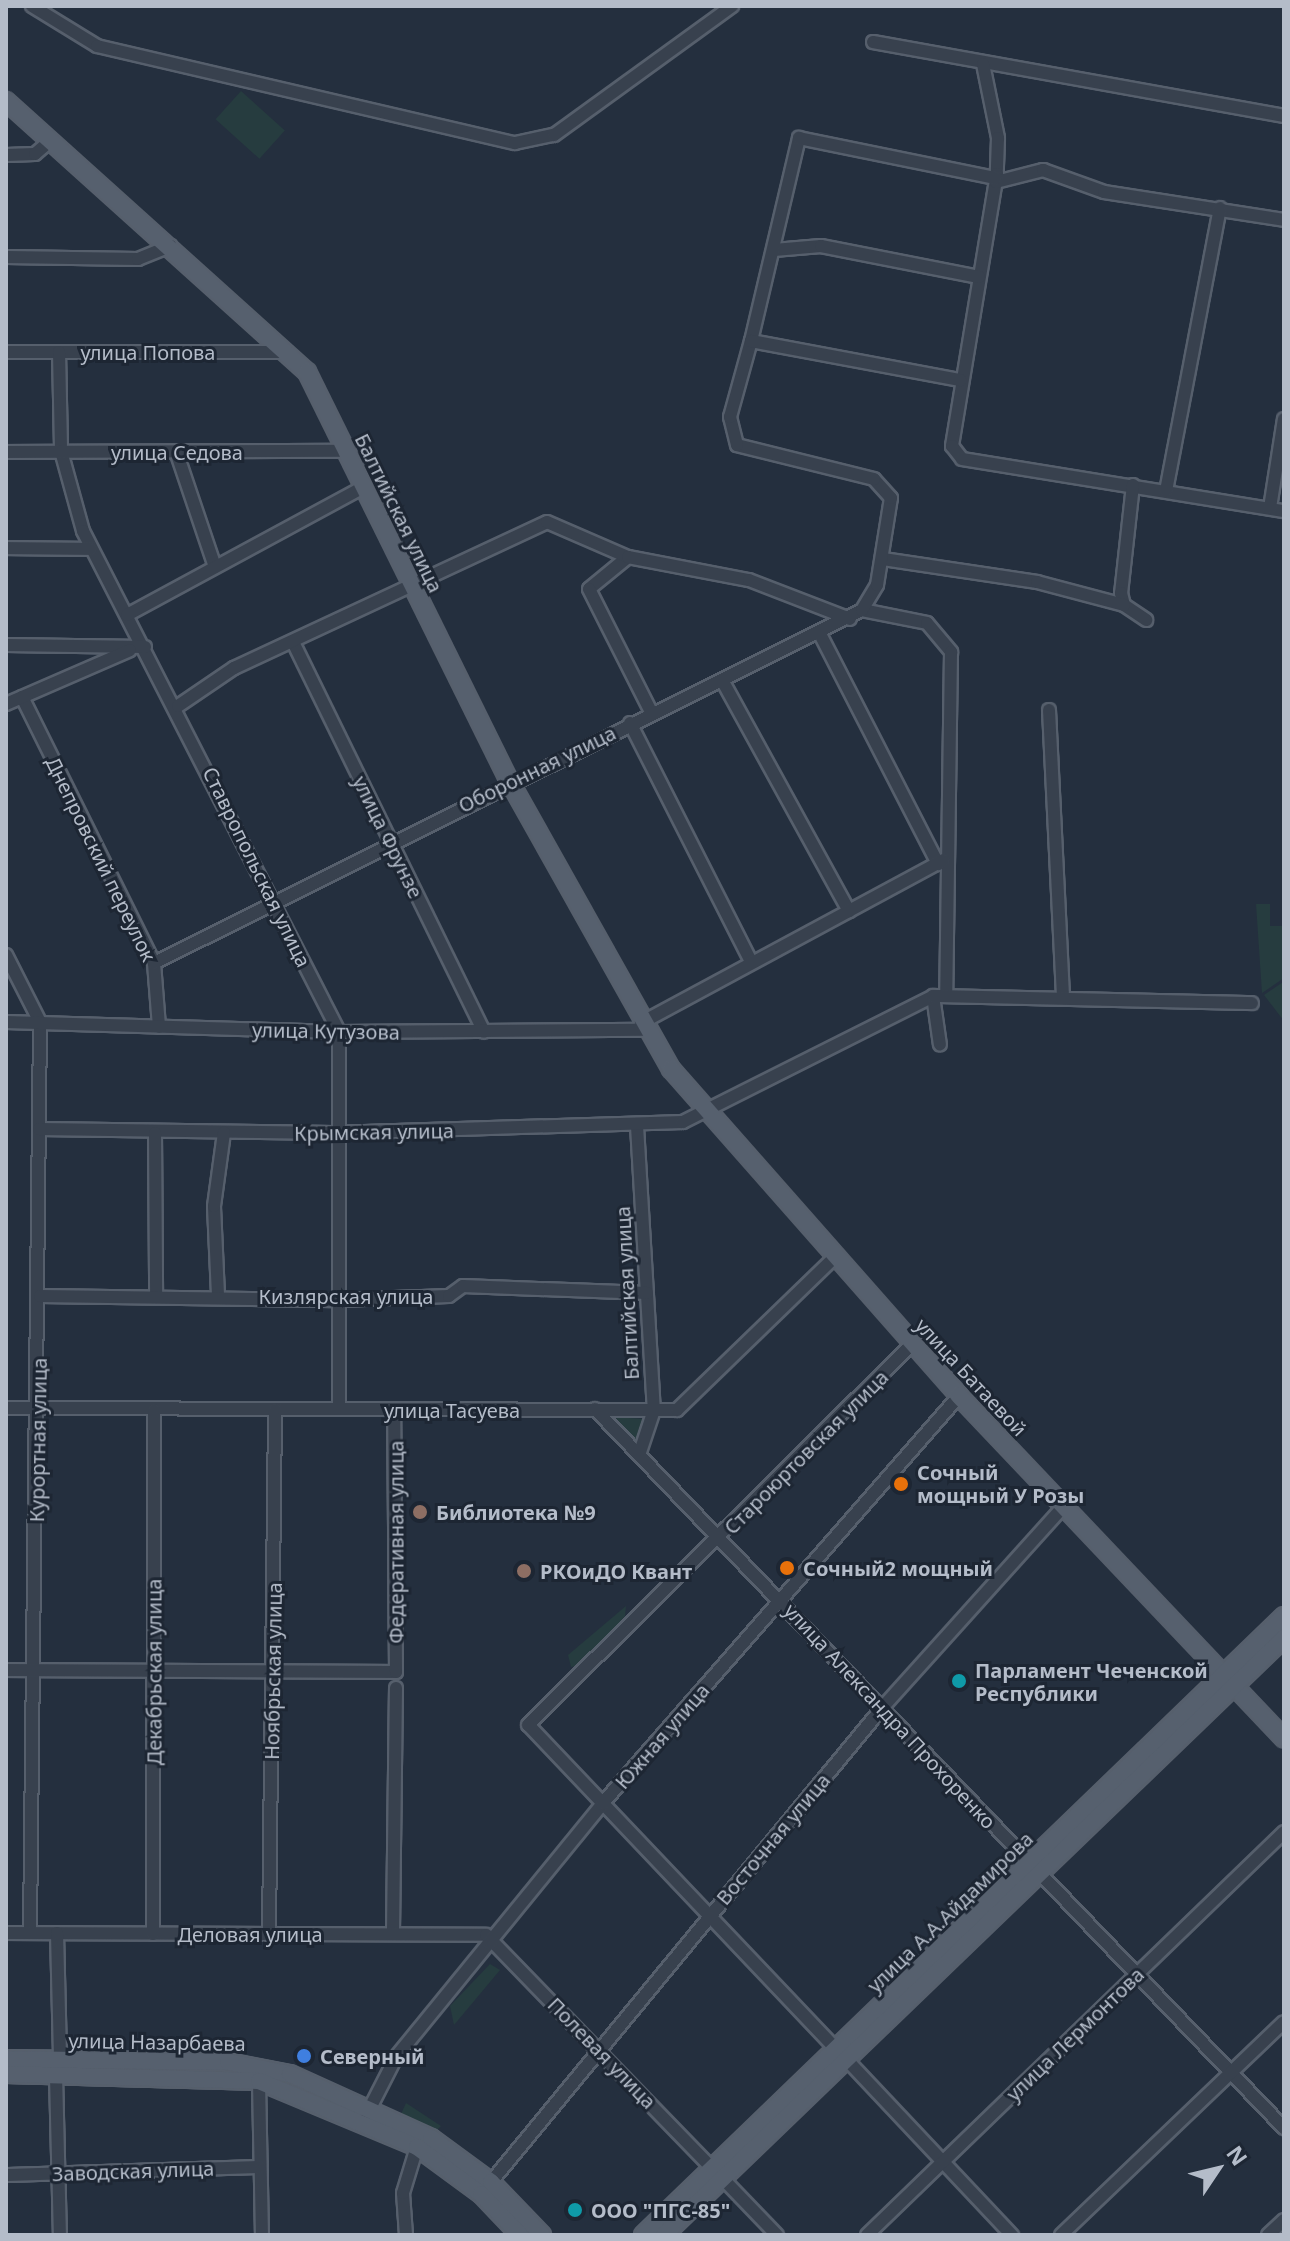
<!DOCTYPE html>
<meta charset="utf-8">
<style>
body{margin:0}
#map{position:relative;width:1290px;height:2241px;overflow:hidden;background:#242f3e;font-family:"Noto Sans",sans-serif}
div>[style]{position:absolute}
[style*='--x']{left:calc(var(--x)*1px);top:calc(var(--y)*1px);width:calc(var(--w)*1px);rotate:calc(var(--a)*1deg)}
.green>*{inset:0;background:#263c3f;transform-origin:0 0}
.roads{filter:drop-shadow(2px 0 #565f6c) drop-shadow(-2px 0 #565f6c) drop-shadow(0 2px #565f6c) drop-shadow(0 -2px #565f6c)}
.minor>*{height:12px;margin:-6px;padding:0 6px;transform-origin:6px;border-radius:6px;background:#38414e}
.major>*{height:16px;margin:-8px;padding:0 8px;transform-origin:8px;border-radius:8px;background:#56606e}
.dots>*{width:22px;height:22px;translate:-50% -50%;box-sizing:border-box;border:4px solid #1d2633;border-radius:50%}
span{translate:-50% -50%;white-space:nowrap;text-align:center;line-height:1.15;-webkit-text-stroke:6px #1d2633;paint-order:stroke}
.street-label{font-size:20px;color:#b4bcc9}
.poi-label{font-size:20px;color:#b4bcc9;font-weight:700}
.left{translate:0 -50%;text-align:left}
.frame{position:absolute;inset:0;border:8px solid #b4bcc9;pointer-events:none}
.north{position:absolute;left:1178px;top:2129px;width:80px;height:80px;-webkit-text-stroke:6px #1d2633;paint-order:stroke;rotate:55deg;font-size:22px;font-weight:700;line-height:32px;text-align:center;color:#b4bcc9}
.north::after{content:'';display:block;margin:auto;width:28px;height:36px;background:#b4bcc9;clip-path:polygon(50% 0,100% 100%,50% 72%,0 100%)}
</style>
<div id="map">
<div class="green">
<div style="left:241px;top:91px;width:59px;height:38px;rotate:42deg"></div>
<div style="clip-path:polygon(1256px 904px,1270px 904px,1270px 926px,1284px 926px,1284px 978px,1262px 993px)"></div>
<div style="clip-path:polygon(1283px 982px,1284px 984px,1284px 1021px,1264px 995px)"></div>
<div style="clip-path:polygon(615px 1417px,644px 1419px,638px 1440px,634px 1439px)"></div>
<div style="clip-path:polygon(626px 1606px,625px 1616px,582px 1665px,571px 1667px,568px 1655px)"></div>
<div style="clip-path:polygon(490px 1964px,500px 1970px,454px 2025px,450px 2006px)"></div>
<div style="clip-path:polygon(406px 2103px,441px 2126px,436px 2131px,401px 2114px)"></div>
</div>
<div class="roads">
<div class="minor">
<div style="--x:32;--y:6;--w:76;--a:31.6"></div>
<div style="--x:97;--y:46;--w:429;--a:13.1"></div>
<div style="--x:515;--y:143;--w:40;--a:-12"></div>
<div style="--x:554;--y:135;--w:220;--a:-35.9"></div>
<div style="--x:873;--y:42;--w:418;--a:10.2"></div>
<div style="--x:983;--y:64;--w:76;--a:78.5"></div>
<div style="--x:998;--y:138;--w:36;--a:92"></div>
<div style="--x:997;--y:174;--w:276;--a:99.4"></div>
<div style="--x:952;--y:446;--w:16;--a:52"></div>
<div style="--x:962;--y:459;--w:326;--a:9.2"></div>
<div style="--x:6;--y:155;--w:29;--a:-2"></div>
<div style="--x:35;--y:154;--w:21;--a:-41"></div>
<div style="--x:996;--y:182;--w:49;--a:-14.3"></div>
<div style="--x:1043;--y:170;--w:65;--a:19.8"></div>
<div style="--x:1104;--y:192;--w:182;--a:8.8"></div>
<div style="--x:774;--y:250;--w:47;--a:-4.9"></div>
<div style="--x:821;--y:246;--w:161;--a:11.1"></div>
<div style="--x:6;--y:257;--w:132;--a:0.9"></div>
<div style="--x:138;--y:259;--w:35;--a:-22"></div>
<div style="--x:751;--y:341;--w:209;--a:-76.7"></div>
<div style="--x:799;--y:138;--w:201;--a:11.5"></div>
<div style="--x:6;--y:352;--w:281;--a:0"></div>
<div style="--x:59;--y:352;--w:99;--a:88.8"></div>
<div style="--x:61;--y:451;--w:83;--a:74.6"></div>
<div style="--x:83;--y:531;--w:563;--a:62.93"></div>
<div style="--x:339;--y:1032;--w:377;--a:90"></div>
<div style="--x:6;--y:452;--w:341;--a:-0.2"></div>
<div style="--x:177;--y:454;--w:119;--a:71.4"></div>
<div style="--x:1133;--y:485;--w:109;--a:96.3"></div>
<div style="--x:1121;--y:593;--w:12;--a:76"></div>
<div style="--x:1124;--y:605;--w:27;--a:34"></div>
<div style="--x:1166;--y:491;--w:288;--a:-79.2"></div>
<div style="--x:1270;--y:508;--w:90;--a:-81.1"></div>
<div style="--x:6;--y:548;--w:85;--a:0.7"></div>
<div style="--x:628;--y:557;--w:50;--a:140.6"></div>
<div style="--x:589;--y:589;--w:138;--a:63.2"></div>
<div style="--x:883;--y:559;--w:156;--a:8.5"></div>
<div style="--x:1037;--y:582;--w:90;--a:14.8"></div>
<div style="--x:862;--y:610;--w:66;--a:11.3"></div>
<div style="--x:927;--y:623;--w:38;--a:50"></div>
<div style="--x:951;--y:652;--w:344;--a:90.8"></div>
<div style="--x:127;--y:615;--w:269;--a:-28.4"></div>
<div style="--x:819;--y:632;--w:261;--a:62.8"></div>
<div style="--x:293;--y:642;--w:434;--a:63.9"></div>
<div style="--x:6;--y:645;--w:139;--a:0.8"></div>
<div style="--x:722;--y:680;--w:264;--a:61.2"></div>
<div style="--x:22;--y:697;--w:297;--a:63.6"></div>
<div style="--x:154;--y:963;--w:64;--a:85.5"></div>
<div style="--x:6;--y:704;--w:135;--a:-23.5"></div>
<div style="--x:178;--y:706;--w:68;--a:-34.2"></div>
<div style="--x:234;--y:668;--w:345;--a:-25"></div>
<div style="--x:547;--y:522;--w:88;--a:23.4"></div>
<div style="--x:628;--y:557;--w:123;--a:10.8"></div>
<div style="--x:749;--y:580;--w:108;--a:21.1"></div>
<div style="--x:1049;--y:710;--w:287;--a:87.2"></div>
<div style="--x:630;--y:723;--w:268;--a:63.1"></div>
<div style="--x:6;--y:955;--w:75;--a:63.1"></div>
<div style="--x:40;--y:1022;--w:911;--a:90.63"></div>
<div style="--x:154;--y:963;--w:791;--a:-26.5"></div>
<div style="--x:862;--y:610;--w:29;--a:-59"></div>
<div style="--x:877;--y:585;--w:88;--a:-80.9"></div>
<div style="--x:891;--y:498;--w:25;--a:-132"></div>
<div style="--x:874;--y:479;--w:141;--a:-166.1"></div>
<div style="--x:737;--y:445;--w:29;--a:-104"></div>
<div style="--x:730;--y:417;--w:79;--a:-74.6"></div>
<div style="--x:751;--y:341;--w:213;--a:10.6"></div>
<div style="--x:933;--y:996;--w:49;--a:81.9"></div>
<div style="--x:6;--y:1022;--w:333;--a:1.7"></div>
<div style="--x:339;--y:1032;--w:306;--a:-0.4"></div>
<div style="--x:641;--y:1023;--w:344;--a:-28.3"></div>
<div style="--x:637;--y:1126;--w:285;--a:86.6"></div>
<div style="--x:654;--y:1410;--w:47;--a:108.4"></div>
<div style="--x:39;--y:1129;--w:294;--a:0.8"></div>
<div style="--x:333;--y:1133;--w:350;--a:-1.8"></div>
<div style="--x:683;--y:1122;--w:280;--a:-26.7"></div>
<div style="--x:933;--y:996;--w:319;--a:1.3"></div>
<div style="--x:155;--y:1133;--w:163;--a:89.6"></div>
<div style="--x:218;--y:1295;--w:89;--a:-92.6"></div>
<div style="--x:214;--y:1206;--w:74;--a:-82.2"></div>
<div style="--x:40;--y:1296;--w:299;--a:0.8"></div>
<div style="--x:339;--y:1300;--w:110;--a:-2.1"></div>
<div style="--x:449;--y:1296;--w:17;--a:-36"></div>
<div style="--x:463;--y:1286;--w:184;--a:2.2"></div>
<div style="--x:6;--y:1408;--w:671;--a:0.17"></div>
<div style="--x:677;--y:1410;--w:220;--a:-44.1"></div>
<div style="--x:595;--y:1409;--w:996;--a:46.22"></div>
<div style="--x:6;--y:1670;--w:390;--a:0.3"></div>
<div style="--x:396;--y:1672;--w:261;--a:-90.4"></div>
<div style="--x:393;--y:1932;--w:244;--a:-89.3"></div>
<div style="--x:6;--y:1933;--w:480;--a:0.2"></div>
<div style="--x:486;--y:1935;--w:325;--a:45.9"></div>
<div style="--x:57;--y:1933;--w:127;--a:88.6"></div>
<div style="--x:269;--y:1933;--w:524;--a:-89.34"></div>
<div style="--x:153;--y:1934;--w:524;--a:-89.89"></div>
<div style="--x:836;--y:2049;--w:447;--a:-133.5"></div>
<div style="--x:528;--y:1725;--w:541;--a:-44.78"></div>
<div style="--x:847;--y:2060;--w:241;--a:46.7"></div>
<div style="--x:56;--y:2075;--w:160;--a:88.6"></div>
<div style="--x:259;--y:2081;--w:154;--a:88.9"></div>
<div style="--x:367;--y:2114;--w:64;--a:-63"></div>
<div style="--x:396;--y:2057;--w:326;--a:-50.8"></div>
<div style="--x:602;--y:1804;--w:542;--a:-48.81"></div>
<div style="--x:6;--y:2175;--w:254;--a:-1.8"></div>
<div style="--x:725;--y:2181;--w:75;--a:46.1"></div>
<div style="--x:491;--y:2182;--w:614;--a:-50.48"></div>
<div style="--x:882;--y:1708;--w:275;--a:-48"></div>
<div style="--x:406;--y:2235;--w:42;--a:-94.1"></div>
<div style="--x:403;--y:2193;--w:48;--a:-73.1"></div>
<div style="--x:867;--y:2235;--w:580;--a:-44.02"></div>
<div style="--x:1061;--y:2235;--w:308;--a:-43.7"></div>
<div style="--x:1268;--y:2235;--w:22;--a:-43"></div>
</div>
<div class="major">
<div style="--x:6;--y:101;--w:405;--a:42"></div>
<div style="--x:307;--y:372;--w:460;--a:63.7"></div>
<div style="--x:511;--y:784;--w:327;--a:60.7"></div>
<div style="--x:671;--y:1069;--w:436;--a:48.6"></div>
<div style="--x:959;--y:1396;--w:472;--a:46.5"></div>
<div style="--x:6;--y:2059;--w:222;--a:0.8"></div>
<div style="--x:228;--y:2062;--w:63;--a:11"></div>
<div style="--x:290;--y:2074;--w:155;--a:24.4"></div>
<div style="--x:431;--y:2138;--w:74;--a:36.3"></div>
<div style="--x:491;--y:2182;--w:74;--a:46.1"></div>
<div style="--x:6;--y:2074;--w:253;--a:1.6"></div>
<div style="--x:259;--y:2081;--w:171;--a:22.7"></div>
<div style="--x:417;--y:2147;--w:79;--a:36.3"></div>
<div style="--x:481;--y:2194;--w:57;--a:46.4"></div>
<div style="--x:643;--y:2235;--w:891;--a:-44"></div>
<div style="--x:664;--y:2235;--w:861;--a:-43.92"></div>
</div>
</div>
<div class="dots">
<div style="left:901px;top:1484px;background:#e8710a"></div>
<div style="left:420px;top:1512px;background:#8d6e63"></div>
<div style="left:787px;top:1568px;background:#e8710a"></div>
<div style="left:524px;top:1571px;background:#8d6e63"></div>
<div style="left:959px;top:1681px;background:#0f9aa8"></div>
<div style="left:304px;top:2056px;background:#3f7fe0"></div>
<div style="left:575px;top:2210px;background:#0f9aa8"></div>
</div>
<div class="street-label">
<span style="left:148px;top:352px">улица Попова</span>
<span style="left:177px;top:452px">улица Седова</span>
<span style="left:399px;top:513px;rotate:64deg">Балтийская улица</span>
<span style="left:537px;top:769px;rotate:-26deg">Оборонная улица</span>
<span style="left:388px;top:837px;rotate:64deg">улица Фрунзе</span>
<span style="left:101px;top:859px;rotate:64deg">Днепровский переулок</span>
<span style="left:257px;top:867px;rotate:64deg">Ставропольская улица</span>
<span style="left:326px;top:1031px;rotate:1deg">улица Кутузова</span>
<span style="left:374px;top:1132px;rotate:-1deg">Крымская улица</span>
<span style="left:627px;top:1293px;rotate:-93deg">Балтийская улица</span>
<span style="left:346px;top:1296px">Кизлярская улица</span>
<span style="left:971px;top:1377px;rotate:47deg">улица Батаевой</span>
<span style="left:452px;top:1410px">улица Тасуева</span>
<span style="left:38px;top:1440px;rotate:-89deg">Курортная улица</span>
<span style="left:806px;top:1452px;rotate:-45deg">Староюртовская улица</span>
<span style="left:396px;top:1542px;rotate:-90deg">Федеративная улица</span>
<span style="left:273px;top:1671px;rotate:-89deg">Ноябрьская улица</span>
<span style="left:154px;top:1672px;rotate:-90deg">Декабрьская улица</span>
<span style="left:890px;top:1716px;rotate:47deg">улица Александра Прохоренко</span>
<span style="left:662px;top:1736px;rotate:-49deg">Южная улица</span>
<span style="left:773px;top:1839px;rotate:-50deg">Восточная улица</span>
<span style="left:950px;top:1912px;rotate:-44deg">улица А.А.Айдамирова</span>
<span style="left:250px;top:1934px">Деловая улица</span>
<span style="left:1075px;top:2034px;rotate:-44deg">улица Лермонтова</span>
<span style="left:157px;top:2042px;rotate:1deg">улица Назарбаева</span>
<span style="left:602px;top:2053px;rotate:46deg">Полевая улица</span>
<span style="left:133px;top:2171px;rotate:-2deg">Заводская улица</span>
</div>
<div class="poi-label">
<span class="left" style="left:917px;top:1484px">Сочный<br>мощный У Розы</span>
<span class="left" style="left:436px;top:1512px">Библиотека №9</span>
<span class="left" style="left:803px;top:1568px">Сочный2 мощный</span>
<span class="left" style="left:540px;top:1571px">РКОиДО Квант</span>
<span class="left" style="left:975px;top:1682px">Парламент Чеченской<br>Республики</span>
<span class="left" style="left:320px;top:2056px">Северный</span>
<span class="left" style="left:591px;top:2210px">ООО "ПГС-85"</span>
</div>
<div class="frame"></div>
<div class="north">N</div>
</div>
